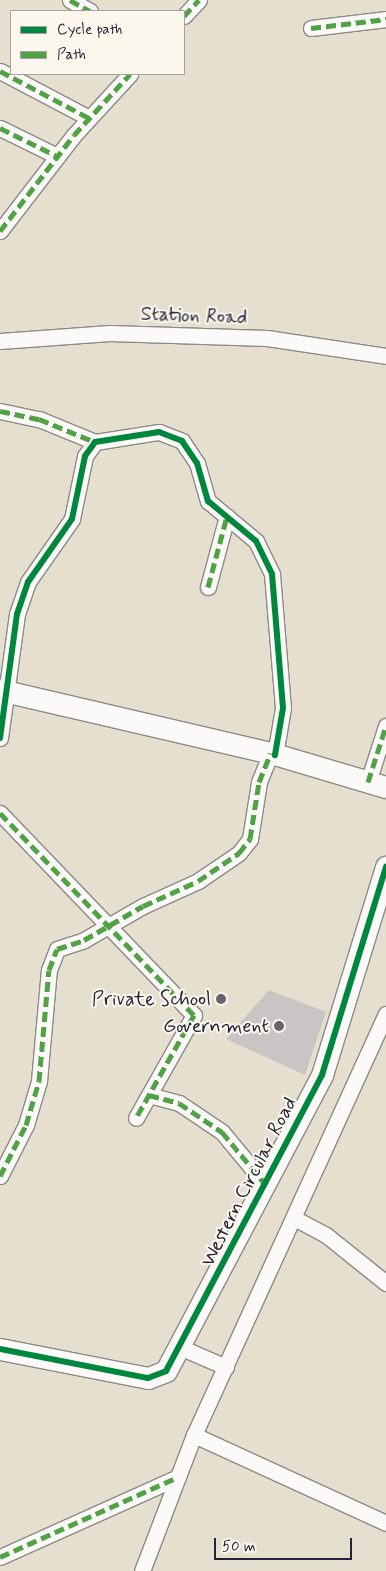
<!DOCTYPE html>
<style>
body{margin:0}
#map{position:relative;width:386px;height:1571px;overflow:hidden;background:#e4dfce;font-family:Mynerve,sans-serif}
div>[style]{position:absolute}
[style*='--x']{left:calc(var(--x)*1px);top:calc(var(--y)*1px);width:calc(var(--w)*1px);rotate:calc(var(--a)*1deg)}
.building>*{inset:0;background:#cac4c4}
.roads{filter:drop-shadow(1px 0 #8d8a85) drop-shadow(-1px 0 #8d8a85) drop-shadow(0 1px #8d8a85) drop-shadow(0 -1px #8d8a85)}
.street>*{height:15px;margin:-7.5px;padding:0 7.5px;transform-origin:7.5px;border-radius:7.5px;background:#fbfaf8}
.secondary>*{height:21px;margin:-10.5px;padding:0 10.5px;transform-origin:10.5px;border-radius:10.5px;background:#fbfaf8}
.quiet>*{height:5px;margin-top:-2.5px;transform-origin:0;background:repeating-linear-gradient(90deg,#50a245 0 10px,transparent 0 15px)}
.cycleway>*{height:6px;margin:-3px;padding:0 3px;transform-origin:3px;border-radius:3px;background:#00873e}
.dots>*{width:14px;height:14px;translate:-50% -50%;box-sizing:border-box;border:2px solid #fbf7ec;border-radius:50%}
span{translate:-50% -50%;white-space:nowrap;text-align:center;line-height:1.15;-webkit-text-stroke:4px #fbf7ec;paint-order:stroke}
.street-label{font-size:20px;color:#22223b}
.poi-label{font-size:20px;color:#22223b}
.right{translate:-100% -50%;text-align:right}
.legend{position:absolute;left:10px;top:10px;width:175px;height:65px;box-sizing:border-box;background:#fbf7ec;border:1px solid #a4a2a5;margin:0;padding:6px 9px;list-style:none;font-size:15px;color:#22223b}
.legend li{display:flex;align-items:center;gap:10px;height:25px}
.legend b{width:25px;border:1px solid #a4a2a5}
.scale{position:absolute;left:214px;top:1538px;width:138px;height:22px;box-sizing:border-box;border:2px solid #22223b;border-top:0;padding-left:6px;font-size:15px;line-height:18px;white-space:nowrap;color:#22223b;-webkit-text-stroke:4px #fbf7ec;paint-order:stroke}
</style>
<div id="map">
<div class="building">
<div style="clip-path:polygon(269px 990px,326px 1012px,305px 1075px,226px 1039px)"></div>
</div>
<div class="roads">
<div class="street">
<div style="--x:70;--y:0;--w:23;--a:29"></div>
<div style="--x:184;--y:16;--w:22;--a:-47"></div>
<div style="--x:311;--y:28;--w:76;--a:-6.8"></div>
<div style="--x:0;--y:71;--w:101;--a:27.8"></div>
<div style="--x:0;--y:128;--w:64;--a:26.2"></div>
<div style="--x:0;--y:231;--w:121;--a:-52.4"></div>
<div style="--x:74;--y:135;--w:83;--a:-47.4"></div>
<div style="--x:0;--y:341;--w:110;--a:-4.2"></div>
<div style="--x:110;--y:333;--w:157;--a:1.8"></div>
<div style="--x:267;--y:338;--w:120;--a:8.6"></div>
<div style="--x:0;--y:411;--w:40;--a:12"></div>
<div style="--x:39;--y:419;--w:61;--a:22.3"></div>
<div style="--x:208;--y:587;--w:73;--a:-75"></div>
<div style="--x:0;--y:738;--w:125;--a:-82.2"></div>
<div style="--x:17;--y:614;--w:34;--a:-71"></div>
<div style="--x:28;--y:582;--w:77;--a:-55.1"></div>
<div style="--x:72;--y:519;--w:64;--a:-78.3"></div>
<div style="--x:85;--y:456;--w:17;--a:-54"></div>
<div style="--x:95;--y:442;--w:65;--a:-8.9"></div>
<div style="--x:159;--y:432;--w:25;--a:21"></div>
<div style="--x:182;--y:441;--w:27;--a:56"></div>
<div style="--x:197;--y:463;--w:40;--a:74"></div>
<div style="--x:208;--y:501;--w:62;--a:39.8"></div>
<div style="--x:256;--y:541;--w:37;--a:64"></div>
<div style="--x:272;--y:574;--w:134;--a:85.3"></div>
<div style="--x:283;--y:708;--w:48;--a:99.7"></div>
<div style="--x:368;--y:782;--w:59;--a:-72.2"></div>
<div style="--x:0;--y:813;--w:280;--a:46.2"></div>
<div style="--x:194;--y:1015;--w:118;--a:119.4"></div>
<div style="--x:149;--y:1095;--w:31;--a:15"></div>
<div style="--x:179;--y:1103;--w:52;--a:34"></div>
<div style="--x:222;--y:1132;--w:69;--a:50.3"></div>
<div style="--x:0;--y:1176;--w:57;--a:-63"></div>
<div style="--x:26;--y:1125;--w:46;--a:-73.5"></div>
<div style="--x:39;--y:1081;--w:111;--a:-84.9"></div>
<div style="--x:49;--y:970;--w:22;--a:-69"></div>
<div style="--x:57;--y:949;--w:28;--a:-18"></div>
<div style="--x:84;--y:940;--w:68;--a:-30"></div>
<div style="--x:143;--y:906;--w:60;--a:-24.4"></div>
<div style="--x:198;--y:881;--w:50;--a:-34.3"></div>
<div style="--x:239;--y:853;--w:18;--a:-52"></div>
<div style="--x:250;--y:839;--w:58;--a:-81"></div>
<div style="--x:259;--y:782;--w:31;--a:-68"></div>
<div style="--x:294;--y:1218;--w:36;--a:28"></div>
<div style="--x:326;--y:1235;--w:77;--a:38.7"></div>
<div style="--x:182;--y:1348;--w:48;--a:23.4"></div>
<div style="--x:194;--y:1435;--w:211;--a:24.6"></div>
<div style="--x:0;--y:1557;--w:195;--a:-24.2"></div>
<div style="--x:142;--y:1571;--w:146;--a:-69.1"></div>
<div style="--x:194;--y:1435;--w:463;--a:-65.5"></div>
</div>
<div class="secondary">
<div style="--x:0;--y:690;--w:278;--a:13.1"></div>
<div style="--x:271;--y:753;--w:120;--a:16.5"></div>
<div style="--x:0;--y:1349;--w:151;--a:11.1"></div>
<div style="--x:148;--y:1378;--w:19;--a:-21"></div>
<div style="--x:166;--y:1371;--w:335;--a:-62.2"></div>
<div style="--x:322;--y:1075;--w:218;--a:-72.9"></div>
</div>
</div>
<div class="quiet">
<div style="--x:70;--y:0;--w:23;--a:29"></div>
<div style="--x:184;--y:16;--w:22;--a:-47"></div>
<div style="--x:311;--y:28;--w:76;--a:-6.8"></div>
<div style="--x:0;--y:71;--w:101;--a:27.8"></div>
<div style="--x:0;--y:128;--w:64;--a:26.2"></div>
<div style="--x:0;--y:231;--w:121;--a:-52.4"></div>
<div style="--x:74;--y:135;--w:83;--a:-47.4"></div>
<div style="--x:0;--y:411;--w:40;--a:12"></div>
<div style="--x:39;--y:419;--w:61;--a:22.3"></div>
<div style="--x:208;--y:587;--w:73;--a:-75"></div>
<div style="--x:368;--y:782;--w:59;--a:-72.2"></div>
<div style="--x:0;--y:813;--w:280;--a:46.2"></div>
<div style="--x:194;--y:1015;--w:118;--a:119.4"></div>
<div style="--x:149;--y:1095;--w:31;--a:15"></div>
<div style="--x:179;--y:1103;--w:52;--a:34"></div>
<div style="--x:222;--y:1132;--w:69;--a:50.3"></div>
<div style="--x:0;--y:1176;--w:57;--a:-63"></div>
<div style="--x:26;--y:1125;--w:46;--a:-73.5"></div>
<div style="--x:39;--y:1081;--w:111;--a:-84.9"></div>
<div style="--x:49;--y:970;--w:22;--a:-69"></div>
<div style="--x:57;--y:949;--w:28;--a:-18"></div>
<div style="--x:84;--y:940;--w:68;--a:-30"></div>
<div style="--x:143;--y:906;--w:60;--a:-24.4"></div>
<div style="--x:198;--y:881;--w:50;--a:-34.3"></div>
<div style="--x:239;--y:853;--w:18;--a:-52"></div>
<div style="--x:250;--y:839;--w:58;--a:-81"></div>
<div style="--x:259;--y:782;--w:31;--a:-68"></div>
<div style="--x:0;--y:1557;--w:195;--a:-24.2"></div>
</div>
<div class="cycleway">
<div style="--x:0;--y:738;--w:125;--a:-82.2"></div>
<div style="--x:17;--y:614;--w:34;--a:-71"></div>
<div style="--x:28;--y:582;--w:77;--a:-55.1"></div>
<div style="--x:72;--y:519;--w:64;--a:-78.3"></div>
<div style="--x:85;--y:456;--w:17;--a:-54"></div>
<div style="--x:95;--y:442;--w:65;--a:-8.9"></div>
<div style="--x:159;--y:432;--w:25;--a:21"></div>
<div style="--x:182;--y:441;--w:27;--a:56"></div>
<div style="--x:197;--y:463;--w:40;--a:74"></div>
<div style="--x:208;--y:501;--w:62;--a:39.8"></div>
<div style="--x:256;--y:541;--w:37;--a:64"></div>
<div style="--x:272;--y:574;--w:134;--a:85.3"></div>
<div style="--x:283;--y:708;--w:48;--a:99.7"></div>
<div style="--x:0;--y:1349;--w:151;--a:11.1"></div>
<div style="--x:148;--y:1378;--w:19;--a:-21"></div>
<div style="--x:166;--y:1371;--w:335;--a:-62.2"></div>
<div style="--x:322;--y:1075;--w:218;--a:-72.9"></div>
</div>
<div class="dots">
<div style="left:221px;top:999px;background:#66646e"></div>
<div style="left:279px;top:1026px;background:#66646e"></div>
</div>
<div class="street-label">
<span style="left:194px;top:316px;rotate:2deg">Station Road</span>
<span style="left:249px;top:1182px;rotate:-63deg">Western Circular Road</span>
</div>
<div class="poi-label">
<span class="right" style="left:211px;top:999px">Private School</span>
<span class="right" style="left:269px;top:1026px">Government</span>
</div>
<ul class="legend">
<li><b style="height:6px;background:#00873e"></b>Cycle path</li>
<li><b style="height:6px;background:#50a245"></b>Path</li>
</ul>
<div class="scale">50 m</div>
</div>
